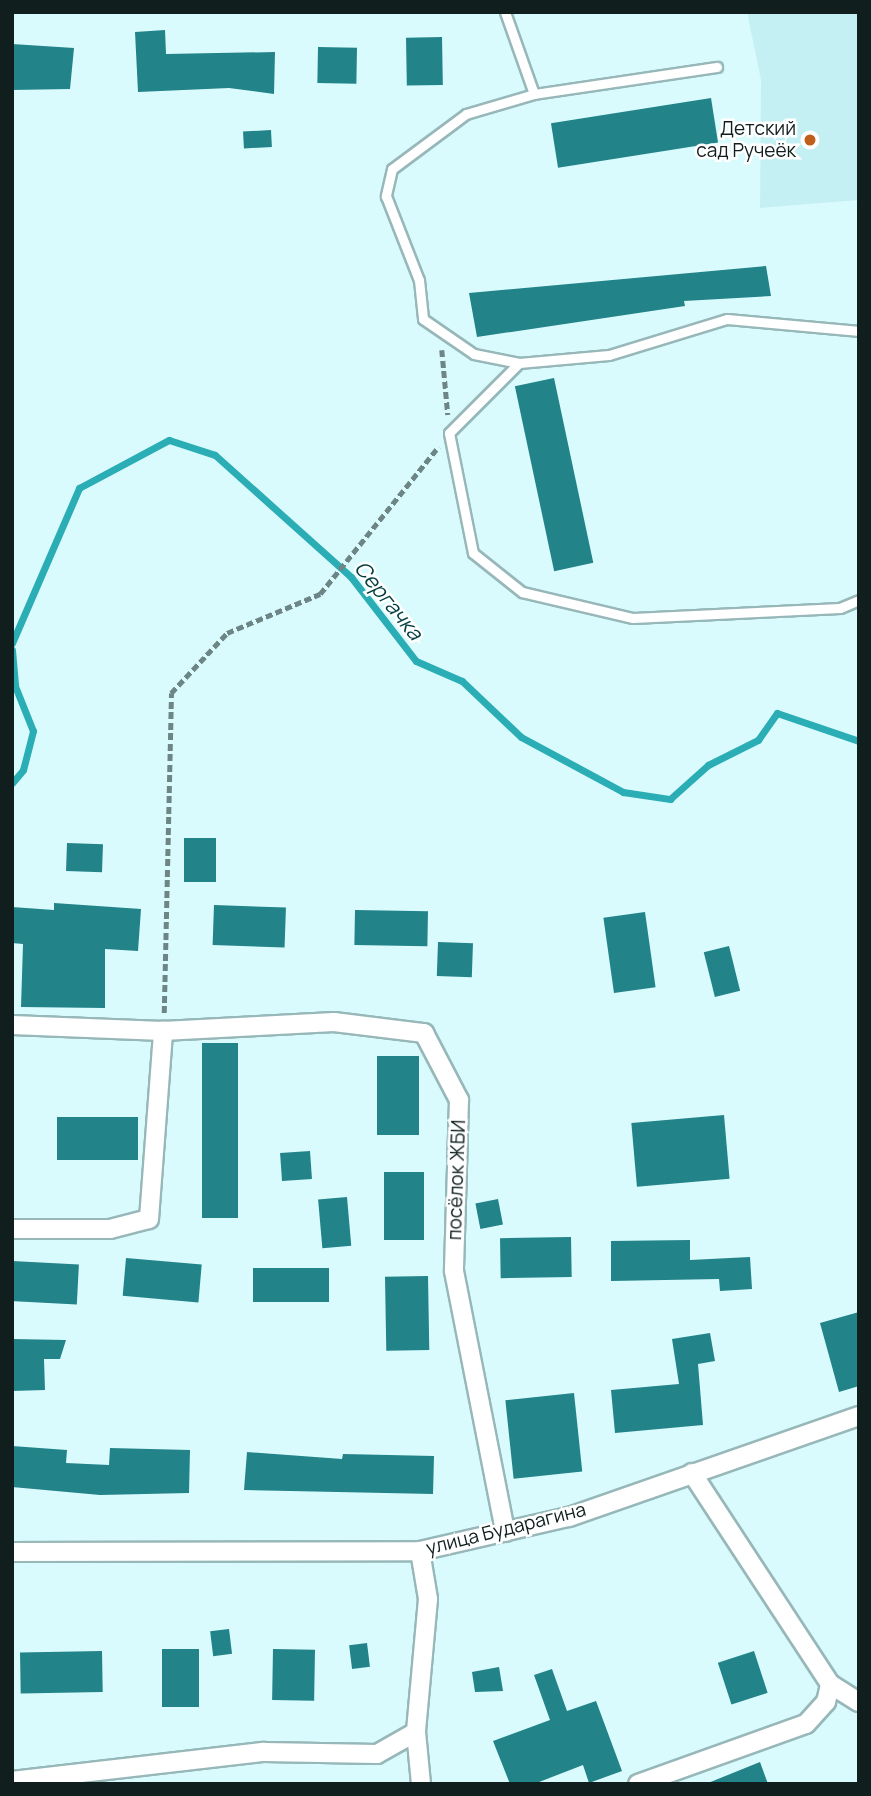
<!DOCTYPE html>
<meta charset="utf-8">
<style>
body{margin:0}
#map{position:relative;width:871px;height:1796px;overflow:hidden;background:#d9fbfd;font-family:Manrope,sans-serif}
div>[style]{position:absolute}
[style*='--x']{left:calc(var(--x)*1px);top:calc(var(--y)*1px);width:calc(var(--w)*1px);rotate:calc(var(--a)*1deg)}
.built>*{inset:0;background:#c5f0f3}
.stream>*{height:7px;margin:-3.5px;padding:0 3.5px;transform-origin:3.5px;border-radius:3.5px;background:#2aadb4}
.building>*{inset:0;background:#228389;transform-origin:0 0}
.path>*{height:4.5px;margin-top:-2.25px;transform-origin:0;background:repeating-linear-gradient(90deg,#6e8586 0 7px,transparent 0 10.5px)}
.roads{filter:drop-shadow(2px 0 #97b7b9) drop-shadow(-2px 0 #97b7b9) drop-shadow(0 2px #97b7b9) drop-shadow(0 -2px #97b7b9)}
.lane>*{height:9px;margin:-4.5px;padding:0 4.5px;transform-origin:4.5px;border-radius:4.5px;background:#fff}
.street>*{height:18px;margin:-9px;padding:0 9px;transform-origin:9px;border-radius:9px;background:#fff}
.dots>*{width:19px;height:19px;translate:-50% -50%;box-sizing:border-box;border:4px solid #fff;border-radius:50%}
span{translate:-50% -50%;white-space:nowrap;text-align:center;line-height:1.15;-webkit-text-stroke:5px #fff;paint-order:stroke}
.poi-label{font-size:19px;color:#111e1e}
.right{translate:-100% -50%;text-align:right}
.street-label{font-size:19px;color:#111e1e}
.water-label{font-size:21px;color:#013d40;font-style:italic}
.frame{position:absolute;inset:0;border:14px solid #111e1e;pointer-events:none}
</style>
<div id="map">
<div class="built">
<div style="clip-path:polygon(747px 12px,859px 12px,859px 200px,760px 208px,761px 80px)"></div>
</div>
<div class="stream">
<div style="--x:12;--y:643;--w:169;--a:-66.6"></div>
<div style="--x:79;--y:488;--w:102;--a:-28.1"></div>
<div style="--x:169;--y:440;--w:48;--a:18.1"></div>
<div style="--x:215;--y:455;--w:183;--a:41.9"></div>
<div style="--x:351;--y:577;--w:106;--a:52.3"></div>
<div style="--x:416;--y:661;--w:50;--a:23.5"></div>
<div style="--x:462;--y:681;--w:81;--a:43.5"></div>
<div style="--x:521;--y:737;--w:116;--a:28.3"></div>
<div style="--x:623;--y:792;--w:48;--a:8.5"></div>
<div style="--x:670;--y:799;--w:51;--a:-41.8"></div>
<div style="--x:708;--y:765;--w:56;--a:-26.6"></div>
<div style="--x:758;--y:740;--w:33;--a:-55"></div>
<div style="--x:777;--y:713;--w:87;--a:18.9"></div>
<div style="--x:12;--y:650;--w:36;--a:85"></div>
<div style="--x:15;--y:686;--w:48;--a:68.2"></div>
<div style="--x:33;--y:731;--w:40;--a:104.4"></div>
<div style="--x:23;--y:770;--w:17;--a:130"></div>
</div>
<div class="building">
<div style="clip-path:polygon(165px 30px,166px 54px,275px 52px,274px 94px,229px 88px,138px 92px,135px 32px)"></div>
<div style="left:442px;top:37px;width:48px;height:36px;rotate:89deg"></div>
<div style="clip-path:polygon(12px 44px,74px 48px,70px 89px,12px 90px)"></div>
<div style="left:318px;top:47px;width:39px;height:36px;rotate:1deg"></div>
<div style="left:711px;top:98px;width:45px;height:162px;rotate:81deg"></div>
<div style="left:271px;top:130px;width:17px;height:28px;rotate:87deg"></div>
<div style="clip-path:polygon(766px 266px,771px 296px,684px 301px,685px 306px,477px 337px,469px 293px)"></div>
<div style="left:554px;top:378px;width:189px;height:40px;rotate:78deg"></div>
<div style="left:184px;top:838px;width:32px;height:44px"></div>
<div style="left:67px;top:843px;width:36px;height:28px;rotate:2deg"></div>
<div style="clip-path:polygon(54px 903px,141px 909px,138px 951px,105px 949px,105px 1008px,21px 1007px,23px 944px,12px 943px,12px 907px,54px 910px)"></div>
<div style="left:214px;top:905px;width:72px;height:40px;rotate:2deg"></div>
<div style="left:355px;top:910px;width:73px;height:35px;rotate:1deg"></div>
<div style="left:645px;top:912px;width:76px;height:42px;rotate:82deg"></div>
<div style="left:438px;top:942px;width:35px;height:34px;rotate:2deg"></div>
<div style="left:729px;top:946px;width:46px;height:26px;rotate:76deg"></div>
<div style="left:202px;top:1043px;width:36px;height:175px"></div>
<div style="left:377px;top:1056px;width:42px;height:79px"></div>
<div style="left:724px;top:1115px;width:64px;height:93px;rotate:85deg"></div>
<div style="left:57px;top:1117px;width:81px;height:43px"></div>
<div style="left:310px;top:1151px;width:28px;height:30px;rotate:86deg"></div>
<div style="left:384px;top:1172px;width:40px;height:68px"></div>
<div style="left:347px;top:1197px;width:49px;height:29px;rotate:85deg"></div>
<div style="left:498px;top:1199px;width:26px;height:23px;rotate:79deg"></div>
<div style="left:571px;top:1237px;width:40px;height:71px;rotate:89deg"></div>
<div style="clip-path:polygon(690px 1240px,690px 1260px,750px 1257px,752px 1289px,720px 1291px,719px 1279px,611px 1281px,611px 1241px)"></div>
<div style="left:126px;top:1258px;width:76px;height:38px;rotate:5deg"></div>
<div style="left:12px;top:1261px;width:67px;height:40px;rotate:3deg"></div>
<div style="left:253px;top:1268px;width:76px;height:34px"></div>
<div style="left:428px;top:1276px;width:74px;height:43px;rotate:89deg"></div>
<div style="clip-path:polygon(859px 1312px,859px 1386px,839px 1392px,820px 1323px)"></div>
<div style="clip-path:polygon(710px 1333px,715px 1361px,698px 1364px,703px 1425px,615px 1433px,611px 1390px,679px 1384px,672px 1339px)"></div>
<div style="clip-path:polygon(12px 1339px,66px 1340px,60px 1359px,44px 1359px,45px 1390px,12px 1391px)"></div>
<div style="left:574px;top:1393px;width:79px;height:69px;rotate:84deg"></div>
<div style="clip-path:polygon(12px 1446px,67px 1450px,66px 1463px,109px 1465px,110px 1448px,190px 1450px,189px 1493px,100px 1495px,12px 1487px)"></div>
<div style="clip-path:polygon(247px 1452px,342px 1459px,343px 1454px,434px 1456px,433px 1494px,244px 1490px)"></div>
<div style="left:229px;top:1629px;width:25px;height:19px;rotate:83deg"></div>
<div style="left:367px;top:1643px;width:24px;height:18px;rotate:83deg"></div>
<div style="left:162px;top:1649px;width:37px;height:58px"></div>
<div style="left:273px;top:1649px;width:42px;height:51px;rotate:1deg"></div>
<div style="left:102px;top:1651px;width:41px;height:82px;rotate:89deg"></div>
<div style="left:754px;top:1651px;width:44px;height:38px;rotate:72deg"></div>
<div style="clip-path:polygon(499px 1667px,503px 1691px,475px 1692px,472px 1672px)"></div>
<div style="clip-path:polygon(552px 1669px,567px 1711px,596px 1701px,622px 1771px,589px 1783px,583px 1765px,534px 1784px,510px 1784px,493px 1741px,550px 1720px,534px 1675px)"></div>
<div style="clip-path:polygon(760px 1762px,768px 1784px,709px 1784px,708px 1783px)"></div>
</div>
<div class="path">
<div style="--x:442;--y:350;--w:65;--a:84.7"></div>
<div style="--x:164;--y:1013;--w:320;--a:-88.7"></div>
<div style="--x:171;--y:693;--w:82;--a:-47"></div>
<div style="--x:227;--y:633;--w:101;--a:-22.8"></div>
<div style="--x:320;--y:594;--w:189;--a:-51.2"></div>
</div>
<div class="roads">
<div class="lane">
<div style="--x:505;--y:12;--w:87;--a:70.5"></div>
<div style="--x:534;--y:94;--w:71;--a:163.6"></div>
<div style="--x:466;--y:114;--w:92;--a:143.4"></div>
<div style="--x:392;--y:169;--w:28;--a:103"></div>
<div style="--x:386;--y:196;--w:90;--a:68.6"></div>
<div style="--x:419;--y:280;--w:39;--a:84"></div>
<div style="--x:423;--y:319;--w:62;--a:34.5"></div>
<div style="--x:474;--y:354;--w:46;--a:11.3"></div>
<div style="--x:519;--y:363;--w:90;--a:-5.1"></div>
<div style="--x:609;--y:355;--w:123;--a:-17"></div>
<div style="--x:727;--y:319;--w:133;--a:5.2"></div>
<div style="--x:534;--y:94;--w:185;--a:-8.4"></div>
<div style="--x:519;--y:363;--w:99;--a:135"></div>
<div style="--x:449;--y:433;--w:122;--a:78.7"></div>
<div style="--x:473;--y:553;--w:63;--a:38.5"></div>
<div style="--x:522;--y:592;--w:114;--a:13.2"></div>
<div style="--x:633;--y:618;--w:207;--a:-2.8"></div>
<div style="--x:840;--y:608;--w:21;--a:-23"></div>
</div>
<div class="street">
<div style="--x:12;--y:1025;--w:151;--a:2.3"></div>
<div style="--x:163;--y:1031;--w:171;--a:-3"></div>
<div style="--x:334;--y:1022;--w:91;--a:7"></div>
<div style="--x:424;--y:1033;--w:76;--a:62.4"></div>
<div style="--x:459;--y:1100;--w:171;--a:91.7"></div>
<div style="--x:454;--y:1271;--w:266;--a:78.9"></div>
<div style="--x:12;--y:1229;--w:98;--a:0"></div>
<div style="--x:110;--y:1229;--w:40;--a:-14.4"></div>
<div style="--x:149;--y:1219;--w:189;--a:-85.7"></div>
<div style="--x:692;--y:1473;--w:252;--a:56.8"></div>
<div style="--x:420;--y:1551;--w:49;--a:80.5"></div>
<div style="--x:428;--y:1599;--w:134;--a:95.2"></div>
<div style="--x:416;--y:1732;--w:52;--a:84.5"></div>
<div style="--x:12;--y:1552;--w:408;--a:-0.1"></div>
<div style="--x:420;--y:1551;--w:153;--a:-12.9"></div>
<div style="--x:569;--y:1517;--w:307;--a:-19.2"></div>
<div style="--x:12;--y:1781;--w:254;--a:-6.6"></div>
<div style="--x:264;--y:1752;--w:113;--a:1"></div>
<div style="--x:377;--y:1754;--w:45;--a:-29.4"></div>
<div style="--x:638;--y:1784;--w:178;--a:-19.7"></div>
<div style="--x:806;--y:1724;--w:30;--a:-48"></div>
<div style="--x:826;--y:1702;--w:18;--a:-77"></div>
<div style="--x:830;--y:1684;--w:34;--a:32"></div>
</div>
</div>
<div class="dots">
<div style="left:810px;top:140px;background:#bf5f19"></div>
</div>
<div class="poi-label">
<span class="right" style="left:796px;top:140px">Детский<br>сад Ручеёк</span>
</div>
<div class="street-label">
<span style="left:457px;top:1180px;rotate:-88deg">посёлок ЖБИ</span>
<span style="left:506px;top:1529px;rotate:-14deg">улица Бударагина</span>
</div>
<div class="water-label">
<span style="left:389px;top:600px;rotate:51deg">Сергачка</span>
</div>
<div class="frame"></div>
</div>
